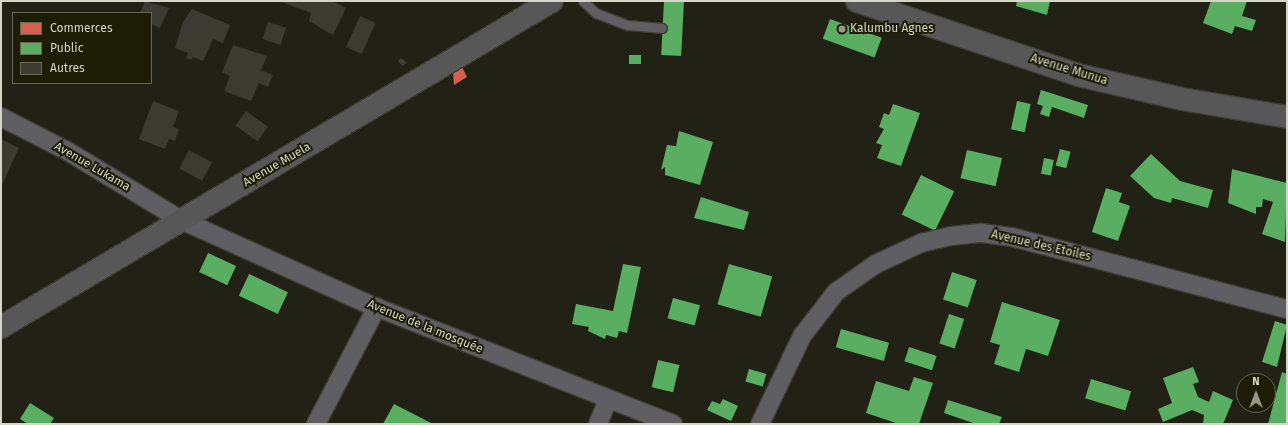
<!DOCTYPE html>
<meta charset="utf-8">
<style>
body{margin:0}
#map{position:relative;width:1288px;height:425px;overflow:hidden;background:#212115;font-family:"Fira Sans",sans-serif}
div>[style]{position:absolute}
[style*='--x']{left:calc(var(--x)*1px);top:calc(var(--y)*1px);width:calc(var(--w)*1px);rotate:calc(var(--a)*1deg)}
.shops>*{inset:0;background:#d6604d}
.public>*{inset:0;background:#5aae61;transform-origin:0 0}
.building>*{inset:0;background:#3b3b31;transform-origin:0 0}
.roads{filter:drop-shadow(1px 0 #3d3d32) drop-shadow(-1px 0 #3d3d32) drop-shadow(0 1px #3d3d32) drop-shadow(0 -1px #3d3d32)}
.lane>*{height:9px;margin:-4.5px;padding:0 4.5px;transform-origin:4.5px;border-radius:4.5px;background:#5f5e63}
.street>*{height:18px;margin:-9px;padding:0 9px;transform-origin:9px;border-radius:9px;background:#5f5e63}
.secondary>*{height:22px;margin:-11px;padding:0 11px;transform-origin:11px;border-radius:11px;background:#575758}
.dots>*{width:11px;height:11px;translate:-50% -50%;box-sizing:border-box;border:2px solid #1d1d06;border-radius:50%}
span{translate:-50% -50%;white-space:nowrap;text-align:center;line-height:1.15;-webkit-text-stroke:4px #1d1d06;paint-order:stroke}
.poi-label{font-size:12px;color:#d5d5c8}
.left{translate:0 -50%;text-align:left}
.street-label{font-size:12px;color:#d5d5c8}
.frame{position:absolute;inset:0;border:2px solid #d5d5c8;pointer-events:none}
.legend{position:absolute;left:12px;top:12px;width:140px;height:72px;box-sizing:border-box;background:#1d1d06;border:1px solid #676754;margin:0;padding:5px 7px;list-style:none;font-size:12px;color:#d5d5c8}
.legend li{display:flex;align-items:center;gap:8px;height:20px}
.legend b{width:20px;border:1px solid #676754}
.north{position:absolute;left:1236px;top:373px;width:40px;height:40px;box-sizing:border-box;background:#1d1d06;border:1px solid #676754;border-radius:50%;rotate:0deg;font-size:11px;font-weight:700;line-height:16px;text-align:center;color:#d5d5c8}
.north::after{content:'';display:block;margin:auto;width:14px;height:18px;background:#969689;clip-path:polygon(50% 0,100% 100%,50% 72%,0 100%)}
</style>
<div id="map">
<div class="shops">
<div style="clip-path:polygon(462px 67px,467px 77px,454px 85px,453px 73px)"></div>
</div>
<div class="public">
<div style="left:664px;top:1px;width:20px;height:54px;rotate:3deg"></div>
<div style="clip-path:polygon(1017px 1px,1050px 1px,1047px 15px,1016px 6px)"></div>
<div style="clip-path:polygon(1211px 1px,1247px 1px,1242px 16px,1256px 20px,1252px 31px,1235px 26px,1232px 34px,1203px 23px)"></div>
<div style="left:830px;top:19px;width:55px;height:21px;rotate:20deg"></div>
<div style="left:629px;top:55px;width:12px;height:9px"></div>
<div style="clip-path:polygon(1041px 90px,1088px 105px,1084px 118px,1052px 107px,1049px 117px,1040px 114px,1043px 106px,1037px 104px)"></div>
<div style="left:1017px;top:101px;width:14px;height:29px;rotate:12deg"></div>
<div style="clip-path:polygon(893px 104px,920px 113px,901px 166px,877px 158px,882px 145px,876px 143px,884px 129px,879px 127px,884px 113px,889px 115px)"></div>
<div style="clip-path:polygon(679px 131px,713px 142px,700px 185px,665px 175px,665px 167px,661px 170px,667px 145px,676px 146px)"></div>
<div style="left:1060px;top:149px;width:11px;height:17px;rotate:15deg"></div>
<div style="left:967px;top:150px;width:36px;height:29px;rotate:13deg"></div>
<div style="clip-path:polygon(1151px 154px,1180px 181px,1213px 190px,1208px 208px,1172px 198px,1171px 203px,1154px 198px,1130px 176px)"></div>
<div style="left:1044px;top:158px;width:10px;height:16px;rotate:11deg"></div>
<div style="clip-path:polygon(1232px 169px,1287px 183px,1285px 242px,1262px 234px,1273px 202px,1263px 199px,1262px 207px,1256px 207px,1256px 214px,1228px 203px)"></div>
<div style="left:921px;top:175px;width:37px;height:44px;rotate:26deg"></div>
<div style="clip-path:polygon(1106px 188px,1122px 193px,1119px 202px,1130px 206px,1118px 241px,1092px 232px)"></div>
<div style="clip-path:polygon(701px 197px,749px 212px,744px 230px,694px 218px)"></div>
<div style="left:208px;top:253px;width:31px;height:21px;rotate:25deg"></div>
<div style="clip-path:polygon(623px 264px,641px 267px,627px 333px,619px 331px,617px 338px,606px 335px,605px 339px,588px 331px,589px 327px,572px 324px,576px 304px,613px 311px)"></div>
<div style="left:729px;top:264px;width:45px;height:42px;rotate:16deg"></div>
<div style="left:952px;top:272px;width:26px;height:29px;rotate:18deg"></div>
<div style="left:249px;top:274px;width:43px;height:24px;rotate:25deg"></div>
<div style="left:673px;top:298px;width:28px;height:21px;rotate:15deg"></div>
<div style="clip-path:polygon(1002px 302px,1060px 320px,1048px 356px,1026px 349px,1019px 372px,994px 364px,1000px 345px,990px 342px)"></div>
<div style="left:949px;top:314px;width:16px;height:31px;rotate:18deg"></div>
<div style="clip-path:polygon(1275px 321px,1287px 325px,1277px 367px,1262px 362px)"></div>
<div style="left:841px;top:329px;width:50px;height:19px;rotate:16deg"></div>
<div style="left:909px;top:347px;width:29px;height:15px;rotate:18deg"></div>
<div style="left:658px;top:360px;width:22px;height:28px;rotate:13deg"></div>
<div style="clip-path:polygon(1193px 367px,1199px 382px,1193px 384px,1198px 397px,1209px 402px,1213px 391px,1233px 400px,1223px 424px,1203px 424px,1204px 415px,1192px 410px,1163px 422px,1158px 409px,1172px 403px,1163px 378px)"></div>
<div style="left:749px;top:369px;width:18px;height:13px;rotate:16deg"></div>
<div style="clip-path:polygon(1282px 372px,1287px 374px,1287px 424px,1268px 424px)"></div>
<div style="clip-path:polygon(914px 377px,933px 383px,919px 424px,899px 424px,866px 413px,876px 381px,909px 391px)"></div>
<div style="left:1091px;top:379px;width:42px;height:20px;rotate:17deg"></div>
<div style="clip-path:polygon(723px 399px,738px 406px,731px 421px,707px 410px,712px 401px,720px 404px)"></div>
<div style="clip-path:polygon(948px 400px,1002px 417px,999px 424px,976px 424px,944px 413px)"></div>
<div style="clip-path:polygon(30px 403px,54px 418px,50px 424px,28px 424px,20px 419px)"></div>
<div style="clip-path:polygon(394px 404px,433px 424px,383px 424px)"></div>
</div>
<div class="building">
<div style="clip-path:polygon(145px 1px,169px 8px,160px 28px,151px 24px,151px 13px,140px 13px)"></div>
<div style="clip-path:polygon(279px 1px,332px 1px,346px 8px,333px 35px,309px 21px,311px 13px)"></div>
<div style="clip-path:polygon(192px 9px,230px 25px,223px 43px,213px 39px,203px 61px,193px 57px,191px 60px,186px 58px,188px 53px,175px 48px,183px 22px)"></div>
<div style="left:360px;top:16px;width:17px;height:34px;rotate:24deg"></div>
<div style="left:268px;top:22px;width:19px;height:18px;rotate:18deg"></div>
<div style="clip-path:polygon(233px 45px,267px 56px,261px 70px,273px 75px,268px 87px,259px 83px,251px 101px,224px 91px,230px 76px,222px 72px)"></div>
<div style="clip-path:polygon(401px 58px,407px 63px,402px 66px,398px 61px)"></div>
<div style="clip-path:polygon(153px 101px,179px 111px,173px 127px,179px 129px,175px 141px,169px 139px,165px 149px,139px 139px)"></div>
<div style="left:246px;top:111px;width:27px;height:18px;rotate:36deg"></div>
<div style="clip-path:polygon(1px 139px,19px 148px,1px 187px)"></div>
<div style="left:189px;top:150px;width:26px;height:21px;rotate:28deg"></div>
</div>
<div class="roads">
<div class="lane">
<div style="--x:583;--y:1;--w:18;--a:43"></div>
<div style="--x:596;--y:13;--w:34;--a:21"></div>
<div style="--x:628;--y:25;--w:34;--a:5"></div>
</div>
<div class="street">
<div style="--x:1;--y:117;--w:76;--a:27.2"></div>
<div style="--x:69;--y:152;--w:131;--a:31.3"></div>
<div style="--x:181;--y:220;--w:205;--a:24.2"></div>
<div style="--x:368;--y:304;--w:328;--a:21.5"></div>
<div style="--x:316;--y:424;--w:132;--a:-62.5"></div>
<div style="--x:598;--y:424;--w:27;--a:-68"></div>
<div style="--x:760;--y:424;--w:98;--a:-64.5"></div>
<div style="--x:802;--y:336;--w:56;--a:-52.3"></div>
<div style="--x:836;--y:292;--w:49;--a:-35"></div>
<div style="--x:876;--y:264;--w:50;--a:-25"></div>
<div style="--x:921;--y:243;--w:31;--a:-13"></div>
<div style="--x:951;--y:236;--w:31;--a:-6"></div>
<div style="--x:982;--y:233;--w:30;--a:8"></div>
<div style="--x:1012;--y:237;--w:284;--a:14.7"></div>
</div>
<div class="secondary">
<div style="--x:857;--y:1;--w:233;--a:18.5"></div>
<div style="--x:1078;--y:75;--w:107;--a:13"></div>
<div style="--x:1182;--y:99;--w:107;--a:9.7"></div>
<div style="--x:1;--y:327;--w:640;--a:-30.61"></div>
</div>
</div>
<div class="dots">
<div style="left:842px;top:29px;background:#969689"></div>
</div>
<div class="poi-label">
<span class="left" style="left:850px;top:29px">Kalumbu Agnes</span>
</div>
<div class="street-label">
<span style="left:1069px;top:70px;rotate:17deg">Avenue Munua</span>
<span style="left:277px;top:165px;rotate:-30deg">Avenue Muela</span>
<span style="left:92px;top:167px;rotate:30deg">Avenue Lukama</span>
<span style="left:1041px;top:246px;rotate:13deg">Avenue des Etoiles</span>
<span style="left:425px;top:327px;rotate:22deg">Avenue de la mosquée</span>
</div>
<div class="frame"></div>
<ul class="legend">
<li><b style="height:11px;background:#d6604d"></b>Commerces</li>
<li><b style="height:11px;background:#5aae61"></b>Public</li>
<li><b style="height:11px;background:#3b3b31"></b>Autres</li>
</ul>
<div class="north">N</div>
</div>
